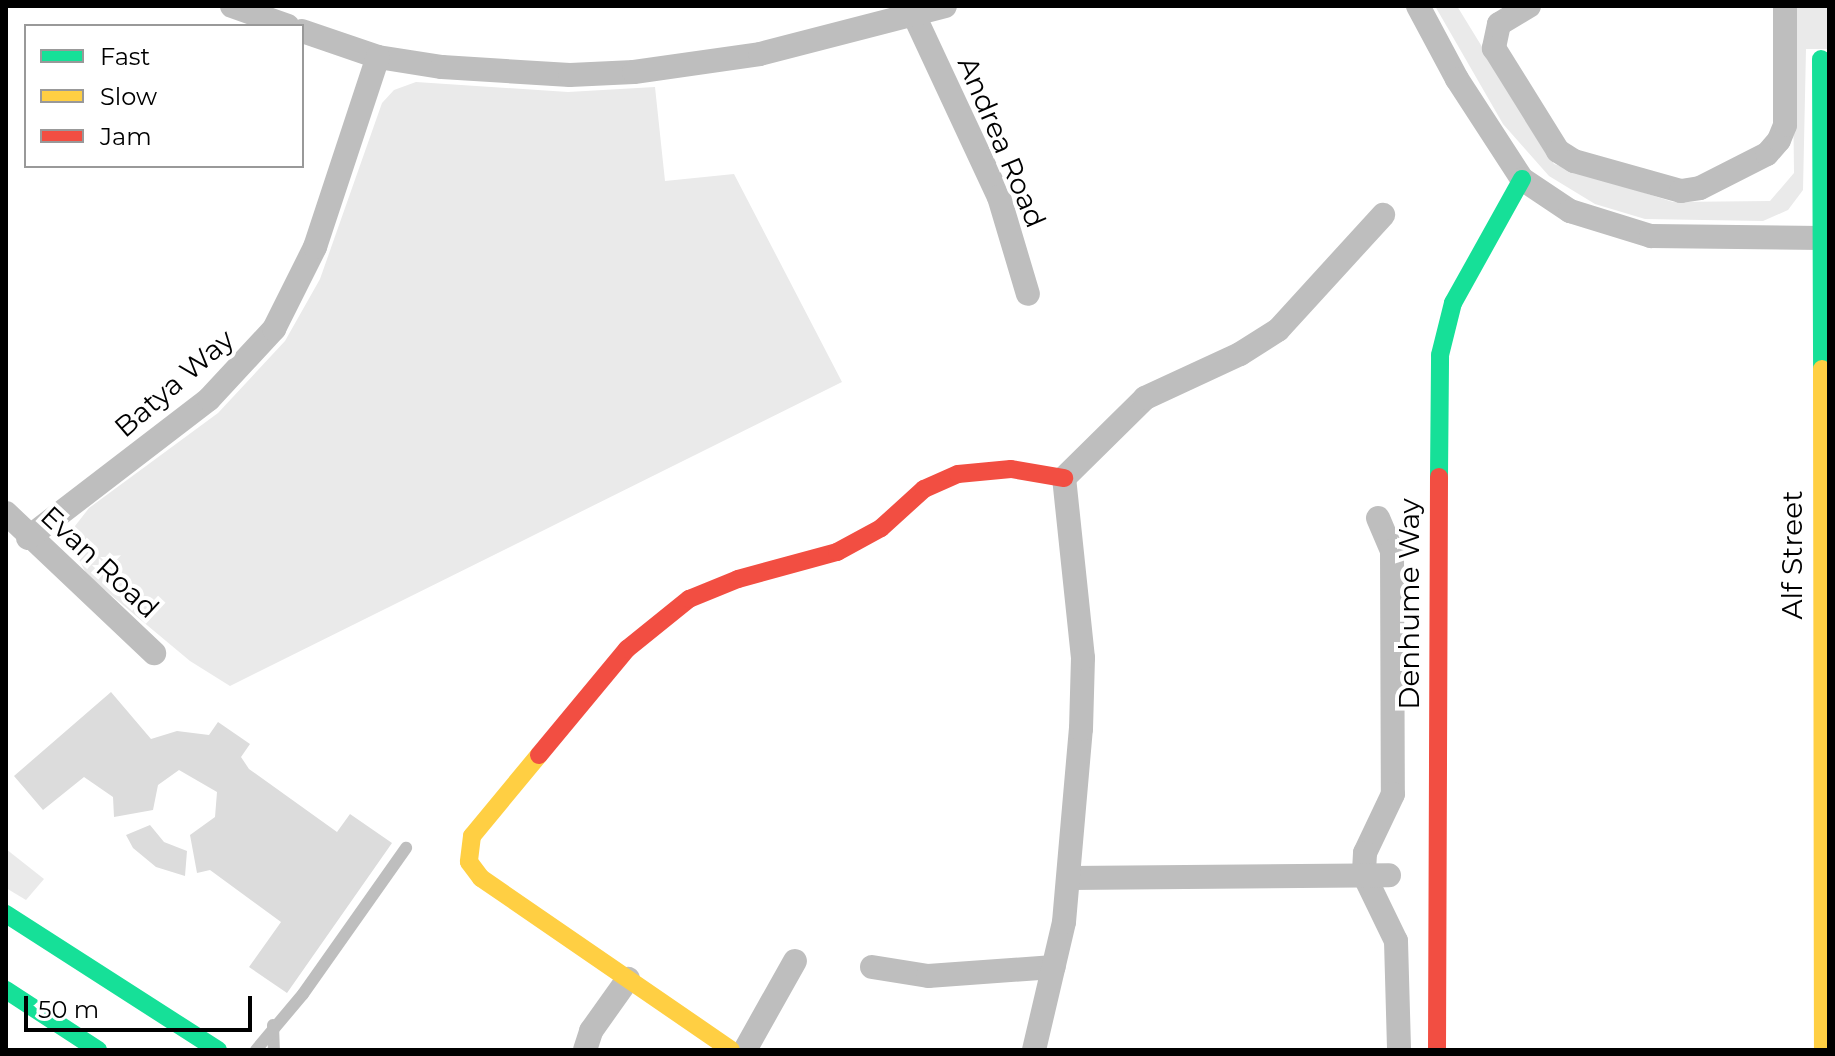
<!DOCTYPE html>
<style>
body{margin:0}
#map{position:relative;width:1835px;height:1056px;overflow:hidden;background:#fff;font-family:Montserrat,sans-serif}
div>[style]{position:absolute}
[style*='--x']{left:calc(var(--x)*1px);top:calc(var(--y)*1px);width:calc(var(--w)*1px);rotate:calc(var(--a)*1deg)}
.green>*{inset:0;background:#eaeaea}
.building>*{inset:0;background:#dcdcdc}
.lane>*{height:12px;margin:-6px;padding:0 6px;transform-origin:6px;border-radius:6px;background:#bebebe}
.street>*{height:24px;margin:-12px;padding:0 12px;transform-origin:12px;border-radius:12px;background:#bebebe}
.fast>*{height:18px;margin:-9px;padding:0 9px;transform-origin:9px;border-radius:9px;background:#16e098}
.slow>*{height:18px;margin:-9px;padding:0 9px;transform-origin:9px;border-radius:9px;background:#ffcf43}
.jam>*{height:18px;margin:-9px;padding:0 9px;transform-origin:9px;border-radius:9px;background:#f24e42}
span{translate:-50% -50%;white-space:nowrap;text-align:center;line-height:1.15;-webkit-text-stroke:8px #fff;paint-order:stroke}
.street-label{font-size:28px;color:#000}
.frame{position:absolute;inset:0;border:8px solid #000;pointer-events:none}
.legend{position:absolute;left:24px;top:24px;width:280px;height:144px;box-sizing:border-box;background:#fff;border:2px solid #999;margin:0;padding:10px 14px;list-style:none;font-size:24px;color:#000}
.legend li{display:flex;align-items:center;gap:16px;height:40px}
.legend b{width:40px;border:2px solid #999}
.scale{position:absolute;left:24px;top:996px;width:228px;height:36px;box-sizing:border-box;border:4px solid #000;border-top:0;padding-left:10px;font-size:24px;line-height:28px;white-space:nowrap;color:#000;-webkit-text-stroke:6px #fff;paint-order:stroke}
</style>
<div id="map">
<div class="green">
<div style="clip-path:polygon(1435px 6px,1457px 6px,1554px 164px,1673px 202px,1770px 201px,1794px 173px,1792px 6px,1829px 6px,1829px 49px,1806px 49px,1803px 190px,1788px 210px,1763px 221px,1645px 219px,1595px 204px,1549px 176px,1503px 124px)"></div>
<div style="clip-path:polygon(416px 82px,568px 92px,655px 87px,665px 181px,734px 174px,842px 382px,230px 686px,190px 661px,87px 575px,73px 548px,75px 526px,89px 508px,218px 413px,285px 341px,320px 279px,382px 103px,394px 90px)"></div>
<div style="clip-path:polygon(6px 849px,44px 879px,26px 900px,6px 888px)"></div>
</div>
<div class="building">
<div style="clip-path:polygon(111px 692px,151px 739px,177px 731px,209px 735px,218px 722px,250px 744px,241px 757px,249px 769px,337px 832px,350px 814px,392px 843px,287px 993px,249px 967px,281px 922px,210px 870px,197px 873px,190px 835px,215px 817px,217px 792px,179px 770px,158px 785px,153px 810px,114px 817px,113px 797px,84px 777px,43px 810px,14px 776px)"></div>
<div style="clip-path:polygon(150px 825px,164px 842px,187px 851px,185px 876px,156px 867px,133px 848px,126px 835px)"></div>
</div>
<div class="lane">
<div style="--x:273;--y:1025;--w:25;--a:88"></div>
<div style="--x:256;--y:1050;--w:73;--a:-50"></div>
<div style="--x:303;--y:994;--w:179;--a:-54.8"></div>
</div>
<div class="street">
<div style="--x:232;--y:6;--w:59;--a:19.7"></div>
<div style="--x:1418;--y:6;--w:83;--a:61.9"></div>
<div style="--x:1457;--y:79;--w:119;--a:57"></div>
<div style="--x:1522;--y:179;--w:58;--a:33.7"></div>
<div style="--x:1570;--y:211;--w:85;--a:17.2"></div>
<div style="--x:1651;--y:236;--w:170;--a:0.7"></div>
<div style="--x:1529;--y:6;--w:35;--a:149"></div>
<div style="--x:1499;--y:24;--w:25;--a:102"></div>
<div style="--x:1494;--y:48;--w:121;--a:58.1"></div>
<div style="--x:1558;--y:151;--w:19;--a:32"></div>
<div style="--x:1574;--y:161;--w:111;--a:15.7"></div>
<div style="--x:1681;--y:191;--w:19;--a:-9"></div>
<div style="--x:1700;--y:188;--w:75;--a:-26.9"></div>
<div style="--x:1767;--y:154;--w:18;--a:-49"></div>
<div style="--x:1779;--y:140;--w:16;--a:-68"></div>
<div style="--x:1785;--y:125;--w:119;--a:-90"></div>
<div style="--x:914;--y:15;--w:201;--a:65"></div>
<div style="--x:999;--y:197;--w:101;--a:73.4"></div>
<div style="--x:302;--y:31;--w:80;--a:18.9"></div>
<div style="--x:378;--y:57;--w:65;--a:8.9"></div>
<div style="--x:442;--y:67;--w:128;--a:3.6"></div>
<div style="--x:570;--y:75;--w:64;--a:-2.7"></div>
<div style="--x:634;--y:72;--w:127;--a:-8.1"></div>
<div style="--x:760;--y:54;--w:191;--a:-14.5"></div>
<div style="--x:6;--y:513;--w:204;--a:43.4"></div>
<div style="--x:1378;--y:518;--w:36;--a:67"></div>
<div style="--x:1392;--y:551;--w:243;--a:89.8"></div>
<div style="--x:1393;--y:794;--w:65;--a:115.4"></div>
<div style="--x:1365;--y:853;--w:22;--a:93"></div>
<div style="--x:1364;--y:875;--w:73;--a:64.1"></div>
<div style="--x:1396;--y:941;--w:109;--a:88.4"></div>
<div style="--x:28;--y:538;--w:228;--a:-37.5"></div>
<div style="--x:209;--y:399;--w:96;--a:-47.1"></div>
<div style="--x:274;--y:329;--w:92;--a:-63.4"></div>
<div style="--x:315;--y:247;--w:200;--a:-71.7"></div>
<div style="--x:1070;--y:878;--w:319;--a:-0.5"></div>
<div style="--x:872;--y:967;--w:57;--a:9.1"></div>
<div style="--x:928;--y:976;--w:126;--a:-4.1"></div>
<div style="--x:585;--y:1050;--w:20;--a:-72"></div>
<div style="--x:591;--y:1031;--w:64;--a:-54.6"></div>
<div style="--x:745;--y:1050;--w:102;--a:-60.7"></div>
<div style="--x:1034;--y:1050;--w:131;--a:-76.8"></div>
<div style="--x:1064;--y:922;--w:194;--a:-85"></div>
<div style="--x:1081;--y:729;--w:71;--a:-88.4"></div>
<div style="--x:1083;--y:658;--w:181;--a:-96"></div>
<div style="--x:1064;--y:478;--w:114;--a:-44.6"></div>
<div style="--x:1145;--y:398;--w:105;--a:-24.9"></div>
<div style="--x:1240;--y:354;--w:45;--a:-32.3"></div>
<div style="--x:1278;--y:330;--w:156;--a:-47.6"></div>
</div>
<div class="fast">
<div style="--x:1821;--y:59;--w:310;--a:89.8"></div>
<div style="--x:1439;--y:477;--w:122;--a:-89.5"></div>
<div style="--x:1440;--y:355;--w:54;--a:-76"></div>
<div style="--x:1453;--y:303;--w:142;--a:-60.9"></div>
<div style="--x:6;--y:914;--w:252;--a:32.7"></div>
<div style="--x:6;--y:990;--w:110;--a:33.1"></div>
</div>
<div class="slow">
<div style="--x:1822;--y:369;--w:681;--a:89.92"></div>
<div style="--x:539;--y:755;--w:105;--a:129.6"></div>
<div style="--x:472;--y:836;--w:26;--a:97"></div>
<div style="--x:469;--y:862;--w:20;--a:53"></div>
<div style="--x:481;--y:878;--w:303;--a:34.5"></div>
</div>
<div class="jam">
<div style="--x:539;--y:755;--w:138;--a:-50.3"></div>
<div style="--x:627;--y:649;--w:80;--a:-38.9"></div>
<div style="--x:689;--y:599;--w:53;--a:-22.2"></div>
<div style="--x:738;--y:579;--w:103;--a:-15.3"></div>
<div style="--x:837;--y:552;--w:50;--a:-28.6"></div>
<div style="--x:881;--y:528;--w:58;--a:-42.2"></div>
<div style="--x:924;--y:489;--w:37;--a:-24"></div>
<div style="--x:958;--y:474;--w:53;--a:-5.4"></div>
<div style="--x:1011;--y:469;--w:54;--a:9.6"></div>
<div style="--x:1437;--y:1050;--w:573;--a:-89.8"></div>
</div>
<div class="street-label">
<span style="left:1002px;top:142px;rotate:67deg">Andrea Road</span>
<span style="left:174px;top:383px;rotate:-41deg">Batya Way</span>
<span style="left:1792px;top:555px;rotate:-90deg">Alf Street</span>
<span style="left:100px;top:562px;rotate:43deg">Evan Road</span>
<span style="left:1409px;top:604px;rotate:-90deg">Denhume Way</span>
</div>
<div class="frame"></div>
<ul class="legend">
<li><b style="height:10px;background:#16e098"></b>Fast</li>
<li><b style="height:10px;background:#ffcf43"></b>Slow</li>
<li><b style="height:10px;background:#f24e42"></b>Jam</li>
</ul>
<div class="scale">50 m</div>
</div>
